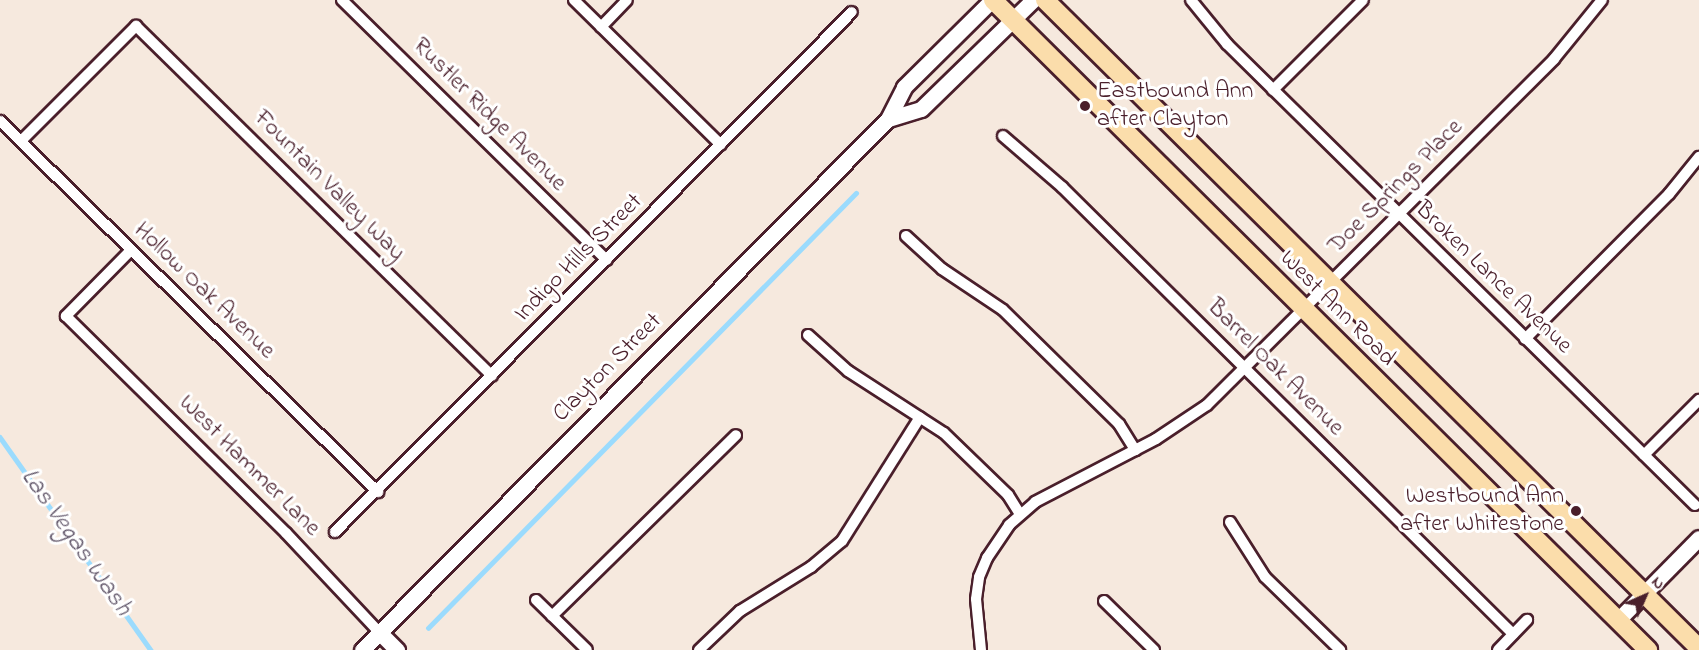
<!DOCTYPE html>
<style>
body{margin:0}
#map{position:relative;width:1699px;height:650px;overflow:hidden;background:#f6e9de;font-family:"Indie Flower",sans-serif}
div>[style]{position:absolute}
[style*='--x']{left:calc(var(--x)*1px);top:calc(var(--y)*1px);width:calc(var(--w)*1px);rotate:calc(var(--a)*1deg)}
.stream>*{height:4.5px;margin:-2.25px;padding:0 2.25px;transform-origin:2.25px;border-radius:2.25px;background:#9bdbfd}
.roads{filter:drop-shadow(2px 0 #4a1f2b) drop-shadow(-2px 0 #4a1f2b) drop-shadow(0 2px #4a1f2b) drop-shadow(0 -2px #4a1f2b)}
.street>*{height:10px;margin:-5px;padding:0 5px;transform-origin:5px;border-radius:5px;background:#fff}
.secondary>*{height:15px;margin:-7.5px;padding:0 7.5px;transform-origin:7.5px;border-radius:7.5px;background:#fff}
.primary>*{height:18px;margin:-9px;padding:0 9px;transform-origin:9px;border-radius:9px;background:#fbddab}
.dots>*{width:16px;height:16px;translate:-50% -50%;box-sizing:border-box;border:3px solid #fff;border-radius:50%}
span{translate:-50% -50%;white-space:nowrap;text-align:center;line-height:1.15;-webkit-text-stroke:6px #fff;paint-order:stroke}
.poi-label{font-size:24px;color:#4a1f2b}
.left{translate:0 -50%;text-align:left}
.right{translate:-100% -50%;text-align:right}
.street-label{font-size:24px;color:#4a1f2b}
.water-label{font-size:26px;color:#62576a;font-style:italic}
.north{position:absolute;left:1615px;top:566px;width:60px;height:60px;-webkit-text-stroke:4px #fff;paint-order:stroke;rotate:45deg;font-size:16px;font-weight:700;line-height:24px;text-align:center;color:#4a1f2b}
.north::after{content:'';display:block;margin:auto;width:21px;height:27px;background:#4a1f2b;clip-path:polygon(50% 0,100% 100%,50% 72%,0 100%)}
</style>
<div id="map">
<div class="stream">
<div style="--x:0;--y:437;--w:261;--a:54.7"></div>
<div style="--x:428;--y:628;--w:610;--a:-45.46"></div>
</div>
<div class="roads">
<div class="street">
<div style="--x:342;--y:0;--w:371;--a:44.5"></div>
<div style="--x:574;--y:0;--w:206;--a:44.6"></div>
<div style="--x:1191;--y:0;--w:57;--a:50.7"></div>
<div style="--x:1227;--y:44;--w:657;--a:44.57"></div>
<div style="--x:601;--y:27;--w:37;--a:-46"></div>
<div style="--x:1273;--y:90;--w:127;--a:-45"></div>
<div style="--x:0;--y:121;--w:530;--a:44.46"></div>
<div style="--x:1003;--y:136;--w:78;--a:40.8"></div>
<div style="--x:1062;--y:187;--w:635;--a:44.74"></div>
<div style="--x:21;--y:141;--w:163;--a:-45"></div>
<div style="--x:136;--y:26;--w:499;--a:44.5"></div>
<div style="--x:906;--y:236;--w:49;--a:42.5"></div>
<div style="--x:942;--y:269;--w:73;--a:33.9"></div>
<div style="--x:1003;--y:310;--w:163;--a:44.5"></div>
<div style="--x:1119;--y:424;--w:31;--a:58"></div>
<div style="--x:131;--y:250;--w:93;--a:134.6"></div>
<div style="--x:66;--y:316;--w:309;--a:44.6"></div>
<div style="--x:286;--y:533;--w:134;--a:46.8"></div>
<div style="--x:808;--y:335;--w:54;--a:42"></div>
<div style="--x:848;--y:371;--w:114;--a:32.9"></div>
<div style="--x:944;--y:433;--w:89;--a:44.1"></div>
<div style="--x:1008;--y:495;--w:22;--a:58"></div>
<div style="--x:1525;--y:339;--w:204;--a:-45.2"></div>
<div style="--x:1669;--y:194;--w:48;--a:-51"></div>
<div style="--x:1644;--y:455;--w:78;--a:-45"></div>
<div style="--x:1230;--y:522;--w:65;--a:57.5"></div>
<div style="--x:1265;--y:577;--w:105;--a:44.2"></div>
<div style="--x:335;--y:532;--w:733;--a:-45.17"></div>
<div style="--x:536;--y:600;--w:71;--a:44.4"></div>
<div style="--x:1104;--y:601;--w:70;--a:44.4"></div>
<div style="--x:552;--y:616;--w:258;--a:-44.5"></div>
<div style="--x:699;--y:650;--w:57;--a:-43.6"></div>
<div style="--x:740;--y:611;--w:84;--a:-31.8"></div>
<div style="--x:811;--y:567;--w:40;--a:-40"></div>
<div style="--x:842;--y:541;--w:146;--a:-57.8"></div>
<div style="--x:981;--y:650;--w:51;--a:-95.6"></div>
<div style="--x:976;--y:599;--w:22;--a:-82"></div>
<div style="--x:979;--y:577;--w:21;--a:-67"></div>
<div style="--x:987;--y:558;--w:40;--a:-56"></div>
<div style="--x:1009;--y:525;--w:35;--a:-41"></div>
<div style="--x:1035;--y:502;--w:136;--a:-27.5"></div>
<div style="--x:1156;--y:439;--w:61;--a:-33.7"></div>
<div style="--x:1207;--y:405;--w:490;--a:-44.9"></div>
<div style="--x:1554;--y:59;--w:76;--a:-50.9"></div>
<div style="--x:1498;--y:650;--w:42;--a:-46"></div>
</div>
<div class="secondary">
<div style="--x:888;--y:119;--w:34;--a:-17"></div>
<div style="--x:921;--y:109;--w:156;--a:-44.2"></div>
<div style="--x:1618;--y:620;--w:115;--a:-45.4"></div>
<div style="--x:378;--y:631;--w:27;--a:45"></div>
<div style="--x:362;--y:650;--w:747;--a:-45.27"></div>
<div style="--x:888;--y:119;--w:36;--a:-63"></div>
<div style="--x:904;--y:87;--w:124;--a:-44.7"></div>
</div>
<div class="primary">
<div style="--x:993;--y:0;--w:923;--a:44.78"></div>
<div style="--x:1045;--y:0;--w:921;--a:44.74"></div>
</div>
</div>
<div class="dots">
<div style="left:1085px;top:106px;background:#4a1f2b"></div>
<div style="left:1576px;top:511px;background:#4a1f2b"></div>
</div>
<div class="poi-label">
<span class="left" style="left:1097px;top:106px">Eastbound Ann<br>after Clayton</span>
<span class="right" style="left:1564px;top:511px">Westbound Ann<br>after Whitestone</span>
</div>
<div class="street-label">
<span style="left:489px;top:115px;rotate:45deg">Rustler Ridge Avenue</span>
<span style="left:329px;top:186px;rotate:45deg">Fountain Valley Way</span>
<span style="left:1396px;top:187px;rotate:-45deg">Doe Springs Place</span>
<span style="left:579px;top:258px;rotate:-45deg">Indigo Hills Street</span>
<span style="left:1493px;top:278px;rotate:44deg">Broken Lance Avenue</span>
<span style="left:204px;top:291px;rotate:44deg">Hollow Oak Avenue</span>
<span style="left:1337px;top:309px;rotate:45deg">West Ann Road</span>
<span style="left:608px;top:368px;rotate:-45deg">Clayton Street</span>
<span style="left:1275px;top:368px;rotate:45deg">Barrel Oak Avenue</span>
<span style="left:249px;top:466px;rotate:45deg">West Hammer Lane</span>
</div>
<div class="water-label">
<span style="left:75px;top:543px;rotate:55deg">Las Vegas Wash</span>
</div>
<div class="north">N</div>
</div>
